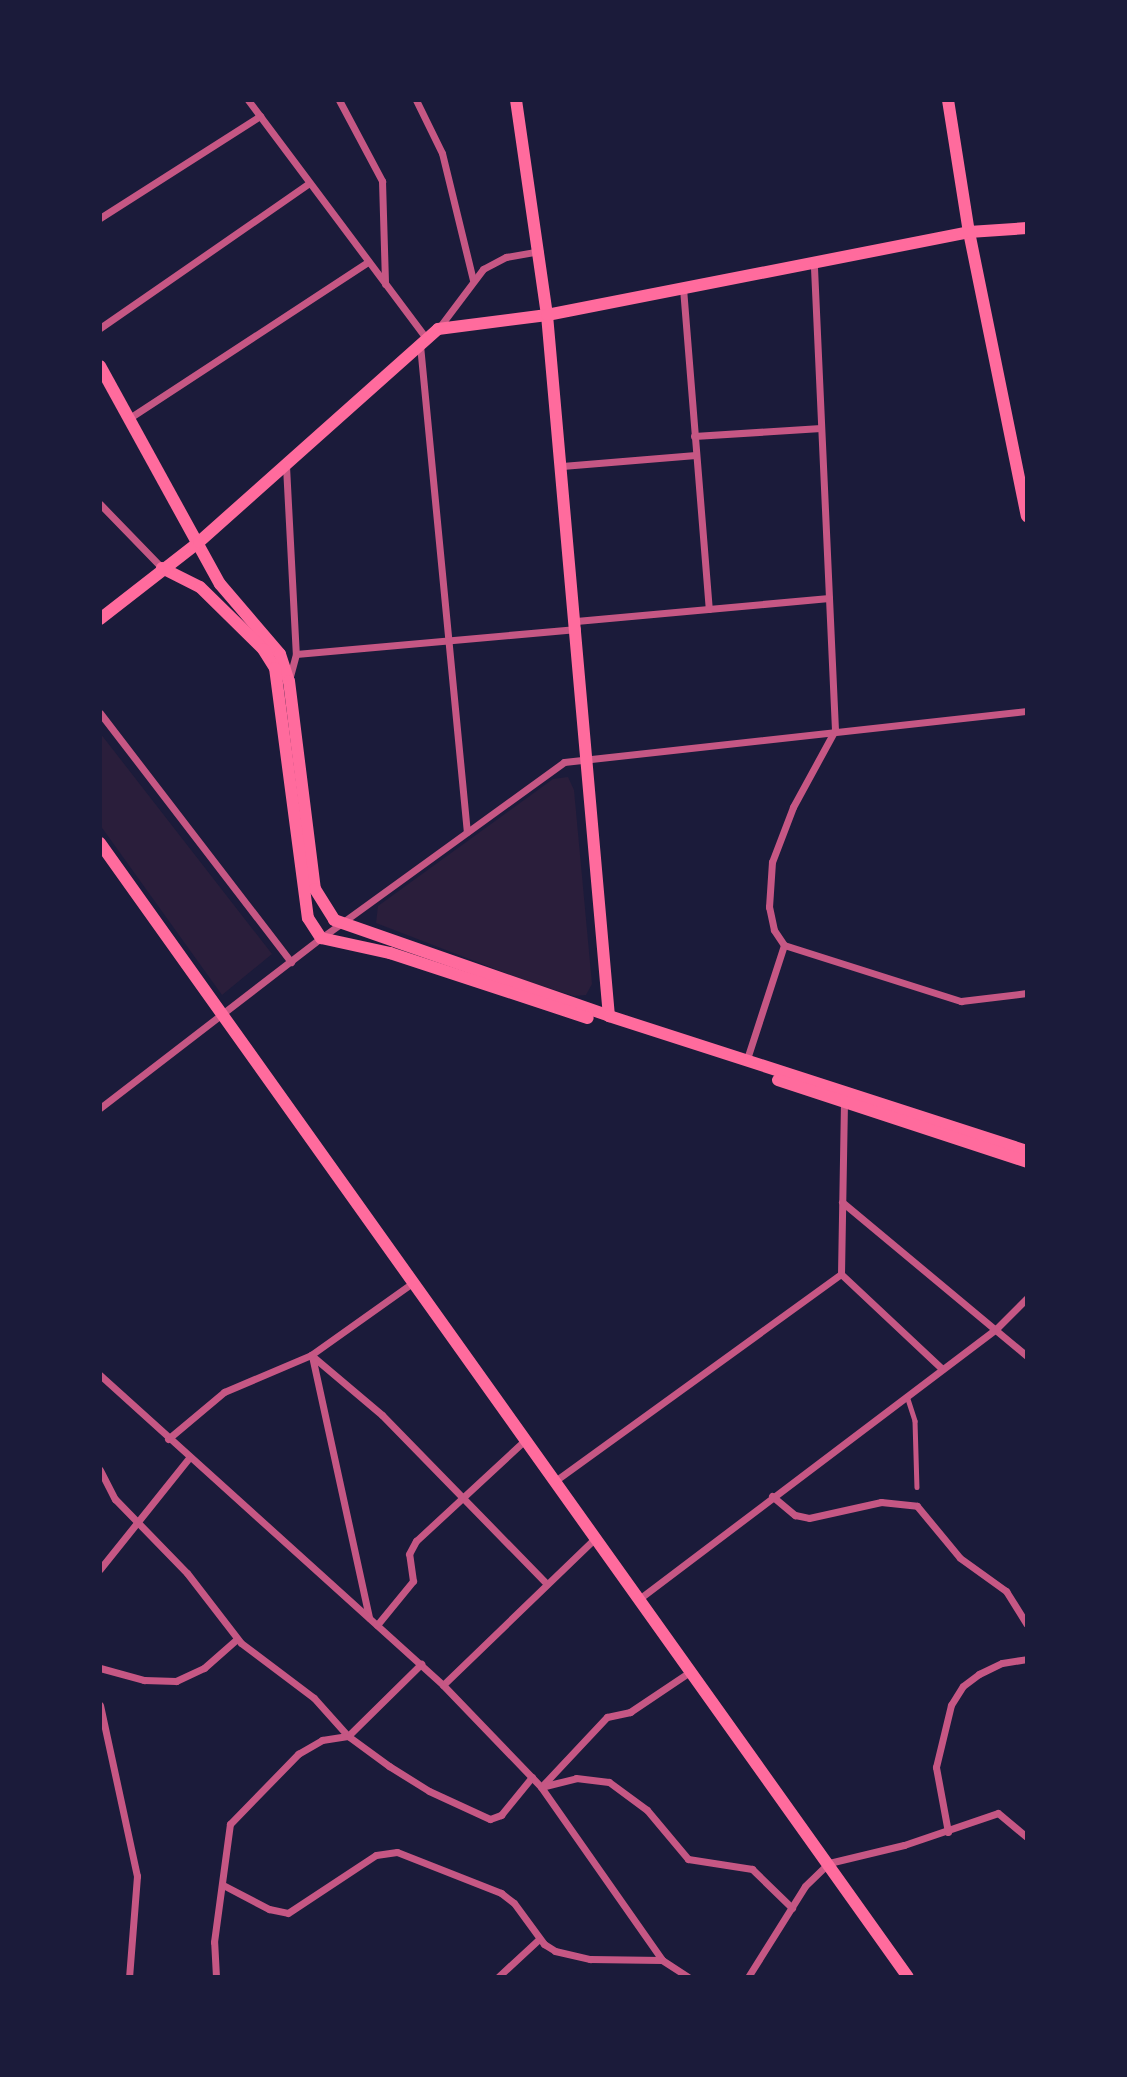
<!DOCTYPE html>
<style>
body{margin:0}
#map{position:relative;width:1127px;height:2077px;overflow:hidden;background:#1b1b3a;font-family:Mulish,sans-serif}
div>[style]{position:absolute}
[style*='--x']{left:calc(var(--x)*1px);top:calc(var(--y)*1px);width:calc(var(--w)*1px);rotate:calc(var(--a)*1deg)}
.green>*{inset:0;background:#2a1e3b}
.service>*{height:4.5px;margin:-2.25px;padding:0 2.25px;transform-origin:2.25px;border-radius:2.25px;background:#c65784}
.minor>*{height:7px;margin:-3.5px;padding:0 3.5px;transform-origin:3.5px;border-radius:3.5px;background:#c65784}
.secondary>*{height:12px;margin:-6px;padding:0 6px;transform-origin:6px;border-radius:6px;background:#ff6b9d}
span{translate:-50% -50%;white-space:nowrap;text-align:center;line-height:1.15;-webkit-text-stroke:7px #1b1b3a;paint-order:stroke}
.frame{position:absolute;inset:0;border:102px solid #1b1b3a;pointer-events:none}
</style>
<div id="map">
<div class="green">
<div style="clip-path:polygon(100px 733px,272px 954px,222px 995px,100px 825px)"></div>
<div style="clip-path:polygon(568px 777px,574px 790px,592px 984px,586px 995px,574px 996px,526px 981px,376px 923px,378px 906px,553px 779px)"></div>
</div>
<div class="service">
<div style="--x:907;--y:1396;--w:26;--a:72"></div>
<div style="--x:915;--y:1421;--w:66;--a:88.3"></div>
</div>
<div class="minor">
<div style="--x:248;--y:100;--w:297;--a:53.2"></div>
<div style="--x:339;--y:100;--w:92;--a:62"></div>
<div style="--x:382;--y:181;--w:103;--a:88.3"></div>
<div style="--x:416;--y:100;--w:59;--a:63.9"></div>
<div style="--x:442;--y:153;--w:131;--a:76.3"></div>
<div style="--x:100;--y:218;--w:190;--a:-32.5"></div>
<div style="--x:683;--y:288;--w:322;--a:85.4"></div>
<div style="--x:100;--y:328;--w:253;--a:-34.7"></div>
<div style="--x:438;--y:329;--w:75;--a:-53.1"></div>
<div style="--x:483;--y:269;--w:26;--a:-28"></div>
<div style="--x:506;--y:257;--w:34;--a:-10"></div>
<div style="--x:420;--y:345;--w:489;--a:84.5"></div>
<div style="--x:131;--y:417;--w:283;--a:-33.2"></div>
<div style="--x:694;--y:436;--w:127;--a:-3.6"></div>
<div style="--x:286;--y:466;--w:188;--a:87"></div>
<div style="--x:296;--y:654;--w:24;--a:105"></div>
<div style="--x:562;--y:466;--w:134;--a:-4.7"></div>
<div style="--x:100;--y:504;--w:89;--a:45.9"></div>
<div style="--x:576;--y:621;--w:254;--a:-5.2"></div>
<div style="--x:296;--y:654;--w:282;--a:-5.1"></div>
<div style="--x:100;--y:713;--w:314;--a:52.5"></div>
<div style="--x:784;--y:945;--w:186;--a:17.6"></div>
<div style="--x:961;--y:1001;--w:66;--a:-6.9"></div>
<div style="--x:746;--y:1062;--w:123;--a:-72"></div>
<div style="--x:784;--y:945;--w:18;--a:-124"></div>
<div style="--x:774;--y:930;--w:24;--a:-102"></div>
<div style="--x:769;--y:907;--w:45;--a:-86.2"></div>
<div style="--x:772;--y:862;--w:59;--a:-69.1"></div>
<div style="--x:793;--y:807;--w:88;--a:-61.4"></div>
<div style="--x:835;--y:730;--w:468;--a:-92.6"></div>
<div style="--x:100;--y:1108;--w:279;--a:-37.6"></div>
<div style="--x:321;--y:938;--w:300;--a:-35.9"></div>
<div style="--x:564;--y:762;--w:466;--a:-6.3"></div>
<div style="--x:842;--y:1202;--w:241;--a:39.8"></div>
<div style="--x:841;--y:1274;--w:139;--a:43.2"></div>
<div style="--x:311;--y:1355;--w:93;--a:40.2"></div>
<div style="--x:382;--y:1415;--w:236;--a:45.7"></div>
<div style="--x:312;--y:1356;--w:268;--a:77.7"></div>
<div style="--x:100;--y:1375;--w:462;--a:42.1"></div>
<div style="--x:443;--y:1685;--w:141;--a:46.1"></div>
<div style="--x:541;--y:1787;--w:211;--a:55"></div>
<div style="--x:662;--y:1960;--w:31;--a:33"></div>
<div style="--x:168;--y:1439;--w:73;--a:-40"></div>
<div style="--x:224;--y:1392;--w:95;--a:-23"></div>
<div style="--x:311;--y:1355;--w:123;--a:-35.4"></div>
<div style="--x:100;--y:1470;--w:33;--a:63"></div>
<div style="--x:115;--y:1499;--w:103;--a:45.8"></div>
<div style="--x:187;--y:1573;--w:88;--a:52.4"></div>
<div style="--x:241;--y:1643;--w:91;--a:37"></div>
<div style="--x:314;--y:1698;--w:51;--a:48.2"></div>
<div style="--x:348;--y:1736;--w:51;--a:36.2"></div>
<div style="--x:389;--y:1766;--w:47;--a:32"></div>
<div style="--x:429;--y:1791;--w:67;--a:24.7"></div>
<div style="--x:490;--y:1819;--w:12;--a:-20"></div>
<div style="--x:501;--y:1815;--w:49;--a:-50.8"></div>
<div style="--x:555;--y:1481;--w:353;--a:-35.9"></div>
<div style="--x:841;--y:1274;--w:175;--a:-89"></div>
<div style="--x:772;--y:1496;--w:30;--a:40"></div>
<div style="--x:795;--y:1515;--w:14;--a:12"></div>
<div style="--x:809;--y:1518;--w:74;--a:-12.5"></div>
<div style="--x:881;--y:1502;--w:36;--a:6"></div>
<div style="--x:917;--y:1506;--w:67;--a:50.4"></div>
<div style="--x:960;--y:1558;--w:57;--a:35.7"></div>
<div style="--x:1006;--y:1591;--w:39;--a:58"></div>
<div style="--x:100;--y:1569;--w:142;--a:-51.3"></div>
<div style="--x:639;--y:1599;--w:449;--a:-37.1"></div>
<div style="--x:997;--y:1328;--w:42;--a:-45"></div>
<div style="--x:377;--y:1625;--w:57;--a:-50.7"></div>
<div style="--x:413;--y:1581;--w:27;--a:-98"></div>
<div style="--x:409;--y:1554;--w:15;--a:-62"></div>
<div style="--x:416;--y:1541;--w:149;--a:-42.8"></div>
<div style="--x:100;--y:1668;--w:46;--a:15.3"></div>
<div style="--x:144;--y:1680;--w:32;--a:2"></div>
<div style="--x:176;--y:1681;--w:31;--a:-25"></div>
<div style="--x:204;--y:1668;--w:44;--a:-41.3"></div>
<div style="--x:443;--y:1685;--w:211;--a:-44"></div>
<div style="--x:100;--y:1705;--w:175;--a:77.8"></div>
<div style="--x:137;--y:1876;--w:101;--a:94.5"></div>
<div style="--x:544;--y:1784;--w:92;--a:-46.8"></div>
<div style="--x:607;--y:1717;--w:24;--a:-12"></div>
<div style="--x:630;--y:1712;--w:73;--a:-33.9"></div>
<div style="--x:541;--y:1787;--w:36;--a:-14"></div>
<div style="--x:576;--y:1778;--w:33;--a:7"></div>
<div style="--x:609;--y:1782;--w:47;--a:36.4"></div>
<div style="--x:647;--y:1810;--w:64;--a:50.1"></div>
<div style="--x:688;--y:1859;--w:65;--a:8.9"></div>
<div style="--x:752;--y:1869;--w:56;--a:44.3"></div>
<div style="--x:948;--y:1832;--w:66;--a:-100.5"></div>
<div style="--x:936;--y:1767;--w:64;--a:-76.4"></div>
<div style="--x:951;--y:1705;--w:22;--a:-58"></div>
<div style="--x:963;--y:1686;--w:20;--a:-37"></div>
<div style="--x:979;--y:1674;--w:25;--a:-26"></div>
<div style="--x:1002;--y:1663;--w:25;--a:-9"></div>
<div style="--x:223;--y:1885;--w:52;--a:27.6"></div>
<div style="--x:269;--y:1909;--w:19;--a:12"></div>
<div style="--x:288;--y:1913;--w:105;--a:-33.4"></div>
<div style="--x:376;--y:1855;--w:21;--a:-8"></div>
<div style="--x:397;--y:1852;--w:112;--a:21.5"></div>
<div style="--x:501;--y:1893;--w:16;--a:38"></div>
<div style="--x:514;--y:1903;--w:51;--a:53.8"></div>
<div style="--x:544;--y:1944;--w:13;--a:32"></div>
<div style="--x:555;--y:1951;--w:36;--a:13"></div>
<div style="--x:590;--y:1959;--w:72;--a:0.8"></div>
<div style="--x:216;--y:1977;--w:35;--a:-93"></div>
<div style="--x:214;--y:1942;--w:119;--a:-82.3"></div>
<div style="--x:230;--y:1824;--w:98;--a:-45.8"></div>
<div style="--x:298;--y:1754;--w:28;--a:-30"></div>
<div style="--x:322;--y:1740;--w:26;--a:-9"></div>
<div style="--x:348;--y:1736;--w:103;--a:-44.6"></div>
<div style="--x:498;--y:1977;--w:56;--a:-42.8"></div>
<div style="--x:748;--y:1977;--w:107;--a:-57.9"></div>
<div style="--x:805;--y:1886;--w:33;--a:-44"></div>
<div style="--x:829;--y:1863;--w:77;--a:-13.5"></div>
<div style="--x:904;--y:1845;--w:99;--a:-18.8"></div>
<div style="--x:998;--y:1813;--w:38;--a:40"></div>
</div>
<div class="secondary">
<div style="--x:516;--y:100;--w:217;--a:81.8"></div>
<div style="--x:547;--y:315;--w:704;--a:84.95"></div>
<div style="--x:948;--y:100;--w:134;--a:81"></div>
<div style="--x:969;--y:232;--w:290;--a:78.5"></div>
<div style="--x:100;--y:366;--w:249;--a:61.2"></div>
<div style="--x:220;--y:584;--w:92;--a:49.4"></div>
<div style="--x:280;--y:654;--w:28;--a:72"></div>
<div style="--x:289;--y:681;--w:210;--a:82.9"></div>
<div style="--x:315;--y:889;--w:36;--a:58"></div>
<div style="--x:334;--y:920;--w:291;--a:19.2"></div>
<div style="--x:609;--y:1016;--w:439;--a:17.9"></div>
<div style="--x:162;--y:568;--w:42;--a:26.6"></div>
<div style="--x:200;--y:587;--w:88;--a:44.5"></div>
<div style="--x:263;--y:649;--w:22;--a:58"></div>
<div style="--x:275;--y:668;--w:252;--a:82.5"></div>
<div style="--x:308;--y:918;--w:24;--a:57"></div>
<div style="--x:321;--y:938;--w:71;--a:12.3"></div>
<div style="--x:390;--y:953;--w:208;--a:18.2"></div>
<div style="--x:100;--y:619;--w:125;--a:-37.9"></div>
<div style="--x:199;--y:542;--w:320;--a:-41.7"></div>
<div style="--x:438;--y:329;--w:110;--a:-7.3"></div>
<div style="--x:547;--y:315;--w:430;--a:-11.1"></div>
<div style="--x:969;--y:232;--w:58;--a:-3.9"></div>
<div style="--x:100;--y:843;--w:1392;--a:54.53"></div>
<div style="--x:778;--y:1080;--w:262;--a:18.2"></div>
</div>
<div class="frame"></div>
</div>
